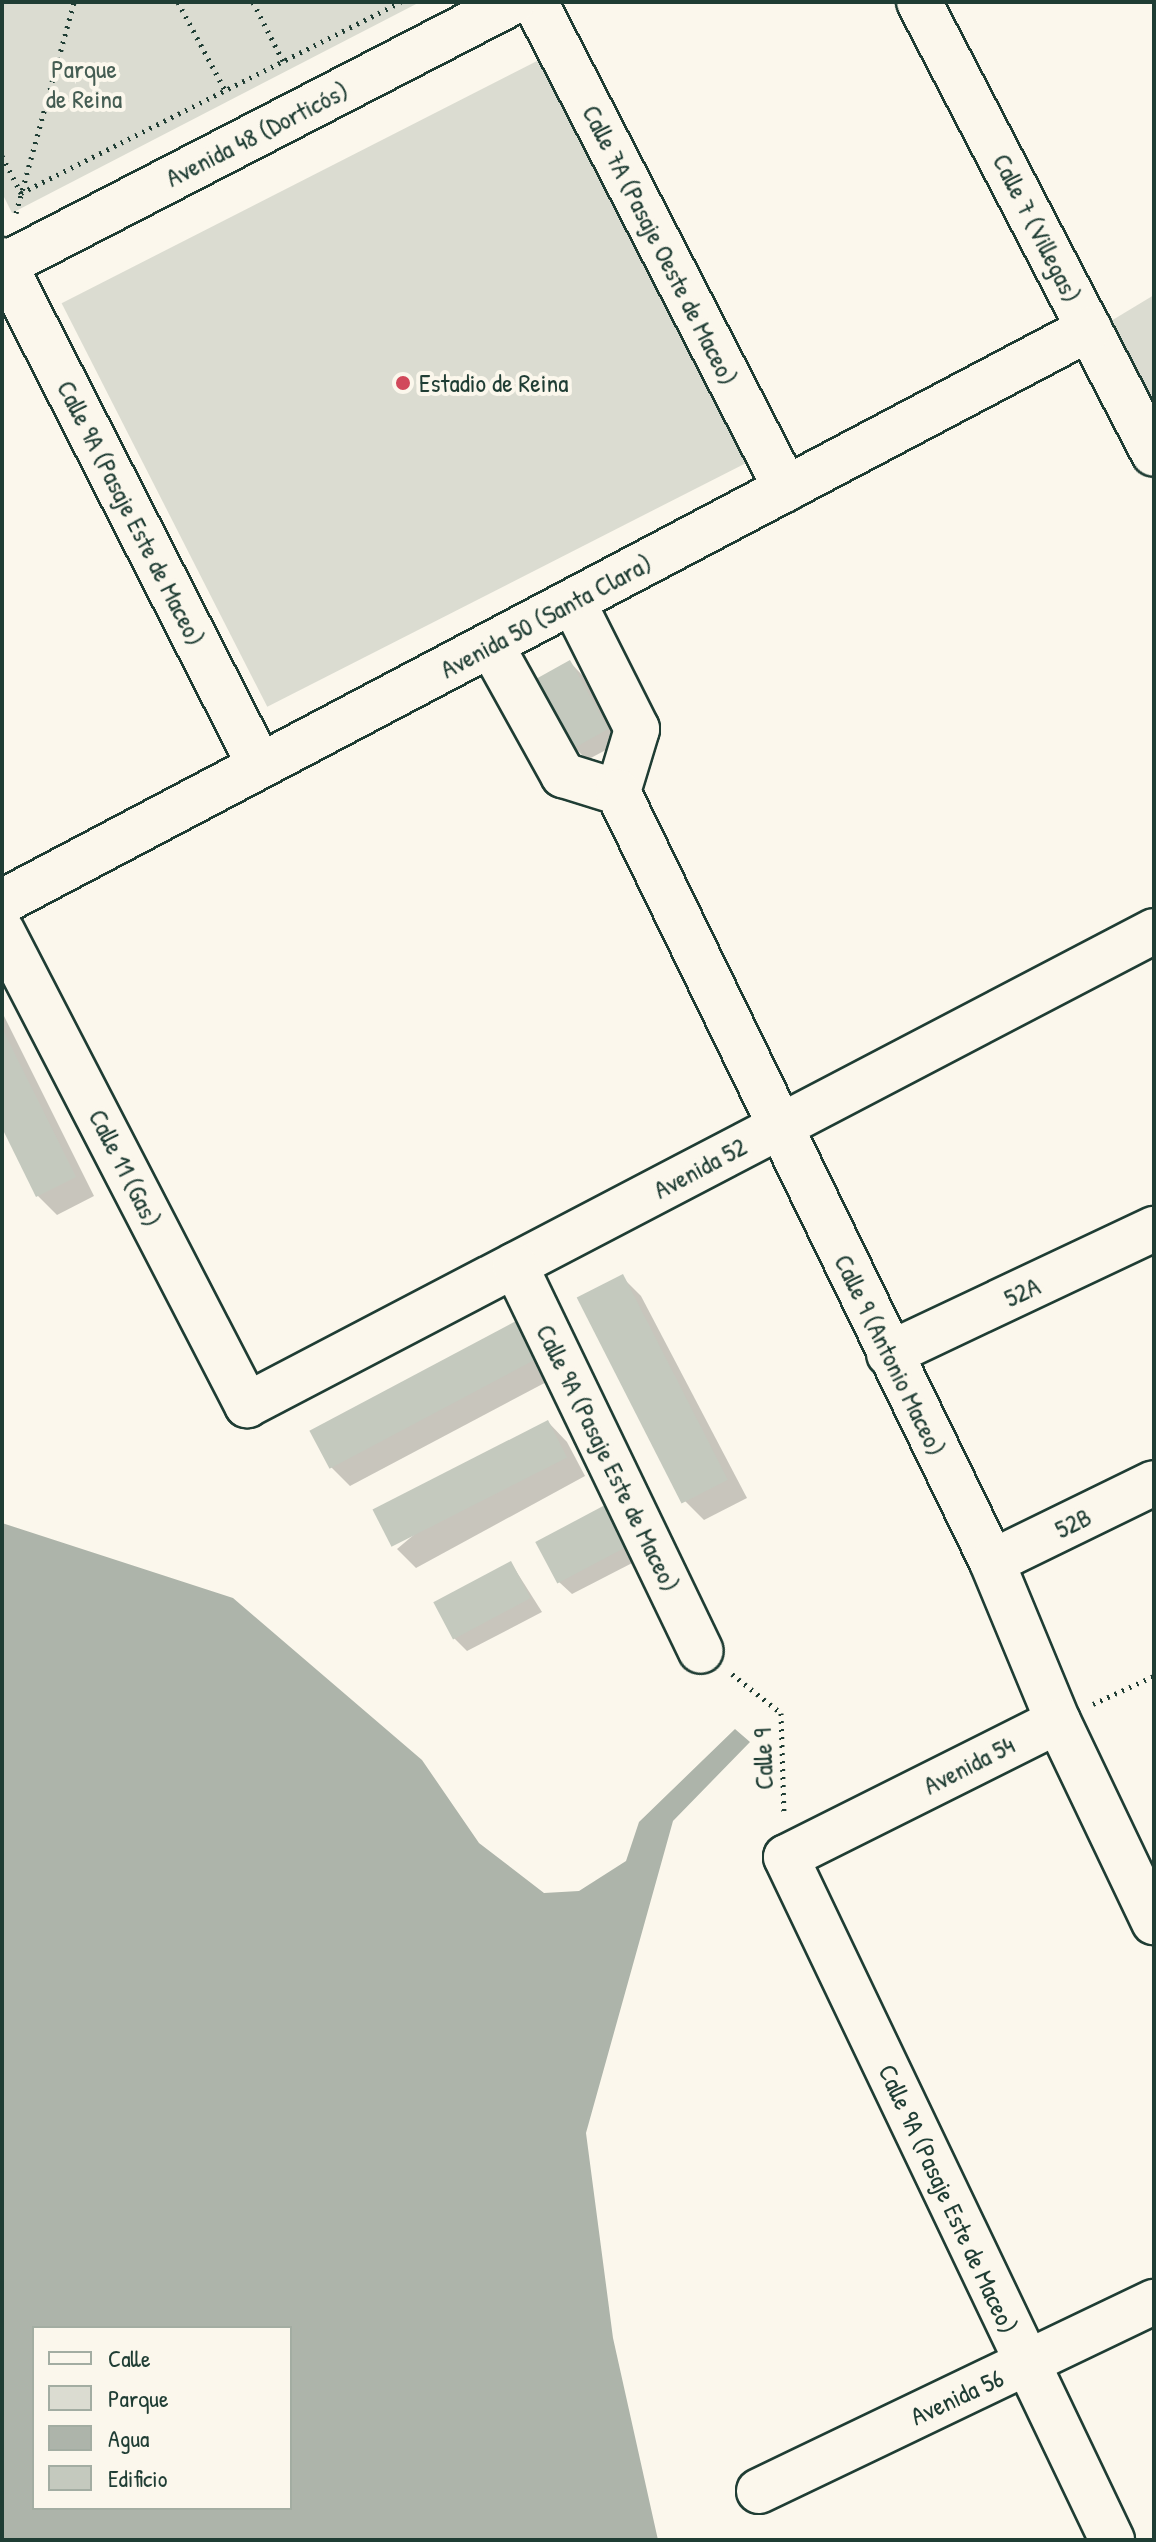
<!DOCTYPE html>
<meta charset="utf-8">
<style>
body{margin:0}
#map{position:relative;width:1156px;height:2542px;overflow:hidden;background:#fbf7ec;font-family:"Patrick Hand",sans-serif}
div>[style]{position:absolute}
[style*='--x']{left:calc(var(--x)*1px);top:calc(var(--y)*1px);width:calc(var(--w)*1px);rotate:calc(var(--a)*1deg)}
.green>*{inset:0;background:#dbdcd1;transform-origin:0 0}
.water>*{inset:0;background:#adb4aa}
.shadow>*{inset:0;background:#0003}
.building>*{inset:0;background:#c4c9be;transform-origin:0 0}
.path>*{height:5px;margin-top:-2.5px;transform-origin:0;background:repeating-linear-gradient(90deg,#1f3d34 0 2px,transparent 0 8px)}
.roads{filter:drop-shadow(2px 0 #1f3d34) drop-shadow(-2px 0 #1f3d34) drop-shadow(0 2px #1f3d34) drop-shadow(0 -2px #1f3d34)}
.minor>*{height:44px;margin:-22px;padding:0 22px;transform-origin:22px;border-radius:22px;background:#fbf7ec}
.dots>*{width:22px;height:22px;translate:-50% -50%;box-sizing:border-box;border:4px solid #fbf7ec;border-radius:50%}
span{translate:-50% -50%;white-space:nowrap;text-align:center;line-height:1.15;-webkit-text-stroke:8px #fbf7ec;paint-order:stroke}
.park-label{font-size:26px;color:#455d53}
.street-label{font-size:26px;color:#1f3d34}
.poi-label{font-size:26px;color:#1f3d34}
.left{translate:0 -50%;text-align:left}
.frame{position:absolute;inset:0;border:4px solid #1f3d34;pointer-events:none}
.legend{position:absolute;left:32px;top:2326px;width:260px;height:184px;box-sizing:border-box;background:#fbf7ec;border:2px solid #a3ada2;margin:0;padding:10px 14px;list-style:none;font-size:24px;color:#1f3d34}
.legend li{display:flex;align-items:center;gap:16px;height:40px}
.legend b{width:40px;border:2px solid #a3ada2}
</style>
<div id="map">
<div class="green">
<div style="clip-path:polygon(2px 2px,420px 2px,12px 213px,2px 193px)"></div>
<div style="left:541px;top:59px;width:453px;height:538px;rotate:63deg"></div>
<div style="clip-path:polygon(1154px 295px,1154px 417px,1106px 324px)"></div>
</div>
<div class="water">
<div style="clip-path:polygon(evenodd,2px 1523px,233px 1598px,422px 1760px,479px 1843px,544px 1893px,579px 1891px,626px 1861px,639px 1822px,735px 1729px,750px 1742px,673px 1821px,586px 2133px,613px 2338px,658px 2540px,2px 2540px,2px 1523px,34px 2328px,290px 2328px,290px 2508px,34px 2508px,34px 2328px)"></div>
</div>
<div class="shadow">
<div style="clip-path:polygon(570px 662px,582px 675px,619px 743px,587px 760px,574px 747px)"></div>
<div style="clip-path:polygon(2px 1012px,94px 1196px,57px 1215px,38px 1196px,2px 1123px)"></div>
<div style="clip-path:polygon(622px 1277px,641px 1296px,747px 1498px,704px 1520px,685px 1501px,580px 1299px)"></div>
<div style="clip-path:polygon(516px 1323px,535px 1343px,554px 1378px,350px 1486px,331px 1467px)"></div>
<div style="clip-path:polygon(548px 1422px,567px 1442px,585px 1476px,416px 1568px,397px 1549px)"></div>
<div style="clip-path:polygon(604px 1508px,638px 1560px,572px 1594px,559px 1582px)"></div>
<div style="clip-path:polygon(511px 1563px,542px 1612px,467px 1651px,454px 1638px)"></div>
</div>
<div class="building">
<div style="left:570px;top:660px;width:79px;height:40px;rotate:61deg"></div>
<div style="clip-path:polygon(2px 1028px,76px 1177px,36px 1197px,2px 1128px)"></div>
<div style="left:623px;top:1274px;width:231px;height:52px;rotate:63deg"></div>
<div style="left:516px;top:1321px;width:43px;height:234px;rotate:62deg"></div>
<div style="left:548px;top:1420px;width:42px;height:197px;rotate:63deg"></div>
<div style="left:605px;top:1505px;width:47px;height:79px;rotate:62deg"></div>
<div style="left:511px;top:1561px;width:42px;height:88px;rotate:62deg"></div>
</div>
<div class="path">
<div style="--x:178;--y:2;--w:100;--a:61.9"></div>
<div style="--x:253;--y:2;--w:66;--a:63"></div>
<div style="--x:2;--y:156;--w:42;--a:62.8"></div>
<div style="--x:21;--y:193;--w:425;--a:-26.7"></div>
<div style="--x:16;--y:213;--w:219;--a:-74.6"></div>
<div style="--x:732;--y:1674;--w:63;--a:38.5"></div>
<div style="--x:781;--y:1713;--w:99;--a:88.3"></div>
<div style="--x:1093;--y:1704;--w:67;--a:-24.7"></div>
</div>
<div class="roads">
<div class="minor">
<div style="--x:535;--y:2;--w:548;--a:62.73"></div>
<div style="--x:919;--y:2;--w:509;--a:62.53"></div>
<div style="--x:2;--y:260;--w:568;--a:62.98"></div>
<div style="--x:2;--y:266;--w:575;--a:-27.32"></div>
<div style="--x:491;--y:645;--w:149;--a:61"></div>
<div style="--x:563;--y:775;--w:58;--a:17.2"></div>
<div style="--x:618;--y:792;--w:66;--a:-73.2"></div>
<div style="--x:637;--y:729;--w:142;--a:-116.7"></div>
<div style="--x:618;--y:792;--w:856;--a:64.09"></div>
<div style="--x:992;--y:1562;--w:172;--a:67.5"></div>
<div style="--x:1058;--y:1721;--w:223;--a:64.5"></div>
<div style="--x:2;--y:902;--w:1229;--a:-27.8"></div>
<div style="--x:2;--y:931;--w:534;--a:62.67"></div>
<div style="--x:247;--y:1405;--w:1023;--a:-27.59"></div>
<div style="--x:515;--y:1265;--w:428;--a:64.3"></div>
<div style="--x:889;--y:1354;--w:293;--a:-25.3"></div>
<div style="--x:992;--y:1562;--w:180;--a:-26"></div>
<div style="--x:1058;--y:1721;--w:304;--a:153.4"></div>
<div style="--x:786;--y:1857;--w:757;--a:64.48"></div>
<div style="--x:759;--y:2491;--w:438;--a:-25.6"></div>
</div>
</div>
<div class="dots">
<div style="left:403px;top:383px;background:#d1495b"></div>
</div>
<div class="park-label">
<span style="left:84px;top:84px">Parque<br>de Reina</span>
</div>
<div class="street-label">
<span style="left:257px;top:134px;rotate:-27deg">Avenida 48 (Dorticós)</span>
<span style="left:1037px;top:228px;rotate:63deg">Calle 7 (Villegas)</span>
<span style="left:660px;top:245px;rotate:63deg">Calle 7A (Pasaje Oeste de Maceo)</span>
<span style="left:131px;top:513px;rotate:63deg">Calle 9A (Pasaje Este de Maceo)</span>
<span style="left:546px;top:616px;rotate:-28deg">Avenida 50 (Santa Clara)</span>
<span style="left:125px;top:1168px;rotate:63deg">Calle 11 (Gas)</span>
<span style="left:700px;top:1168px;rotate:-28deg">Avenida 52</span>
<span style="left:1022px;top:1292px;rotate:-25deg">52A</span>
<span style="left:890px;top:1355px;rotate:64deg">Calle 9 (Antonio Maceo)</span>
<span style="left:608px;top:1458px;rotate:64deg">Calle 9A (Pasaje Este de Maceo)</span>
<span style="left:1073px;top:1523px;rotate:-26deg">52B</span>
<span style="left:763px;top:1759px;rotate:-92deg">Calle 9</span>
<span style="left:969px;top:1765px;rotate:-27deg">Avenida 54</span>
<span style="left:948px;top:2199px;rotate:65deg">Calle 9A (Pasaje Este de Maceo)</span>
<span style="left:957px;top:2397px;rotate:-25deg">Avenida 56</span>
</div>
<div class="poi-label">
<span class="left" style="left:419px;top:383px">Estadio de Reina</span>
</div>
<div class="frame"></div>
<ul class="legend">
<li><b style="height:10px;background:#fbf7ec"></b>Calle</li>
<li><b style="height:22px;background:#dbdcd1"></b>Parque</li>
<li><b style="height:22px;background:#adb4aa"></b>Agua</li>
<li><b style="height:22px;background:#c4c9be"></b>Edificio</li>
</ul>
</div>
